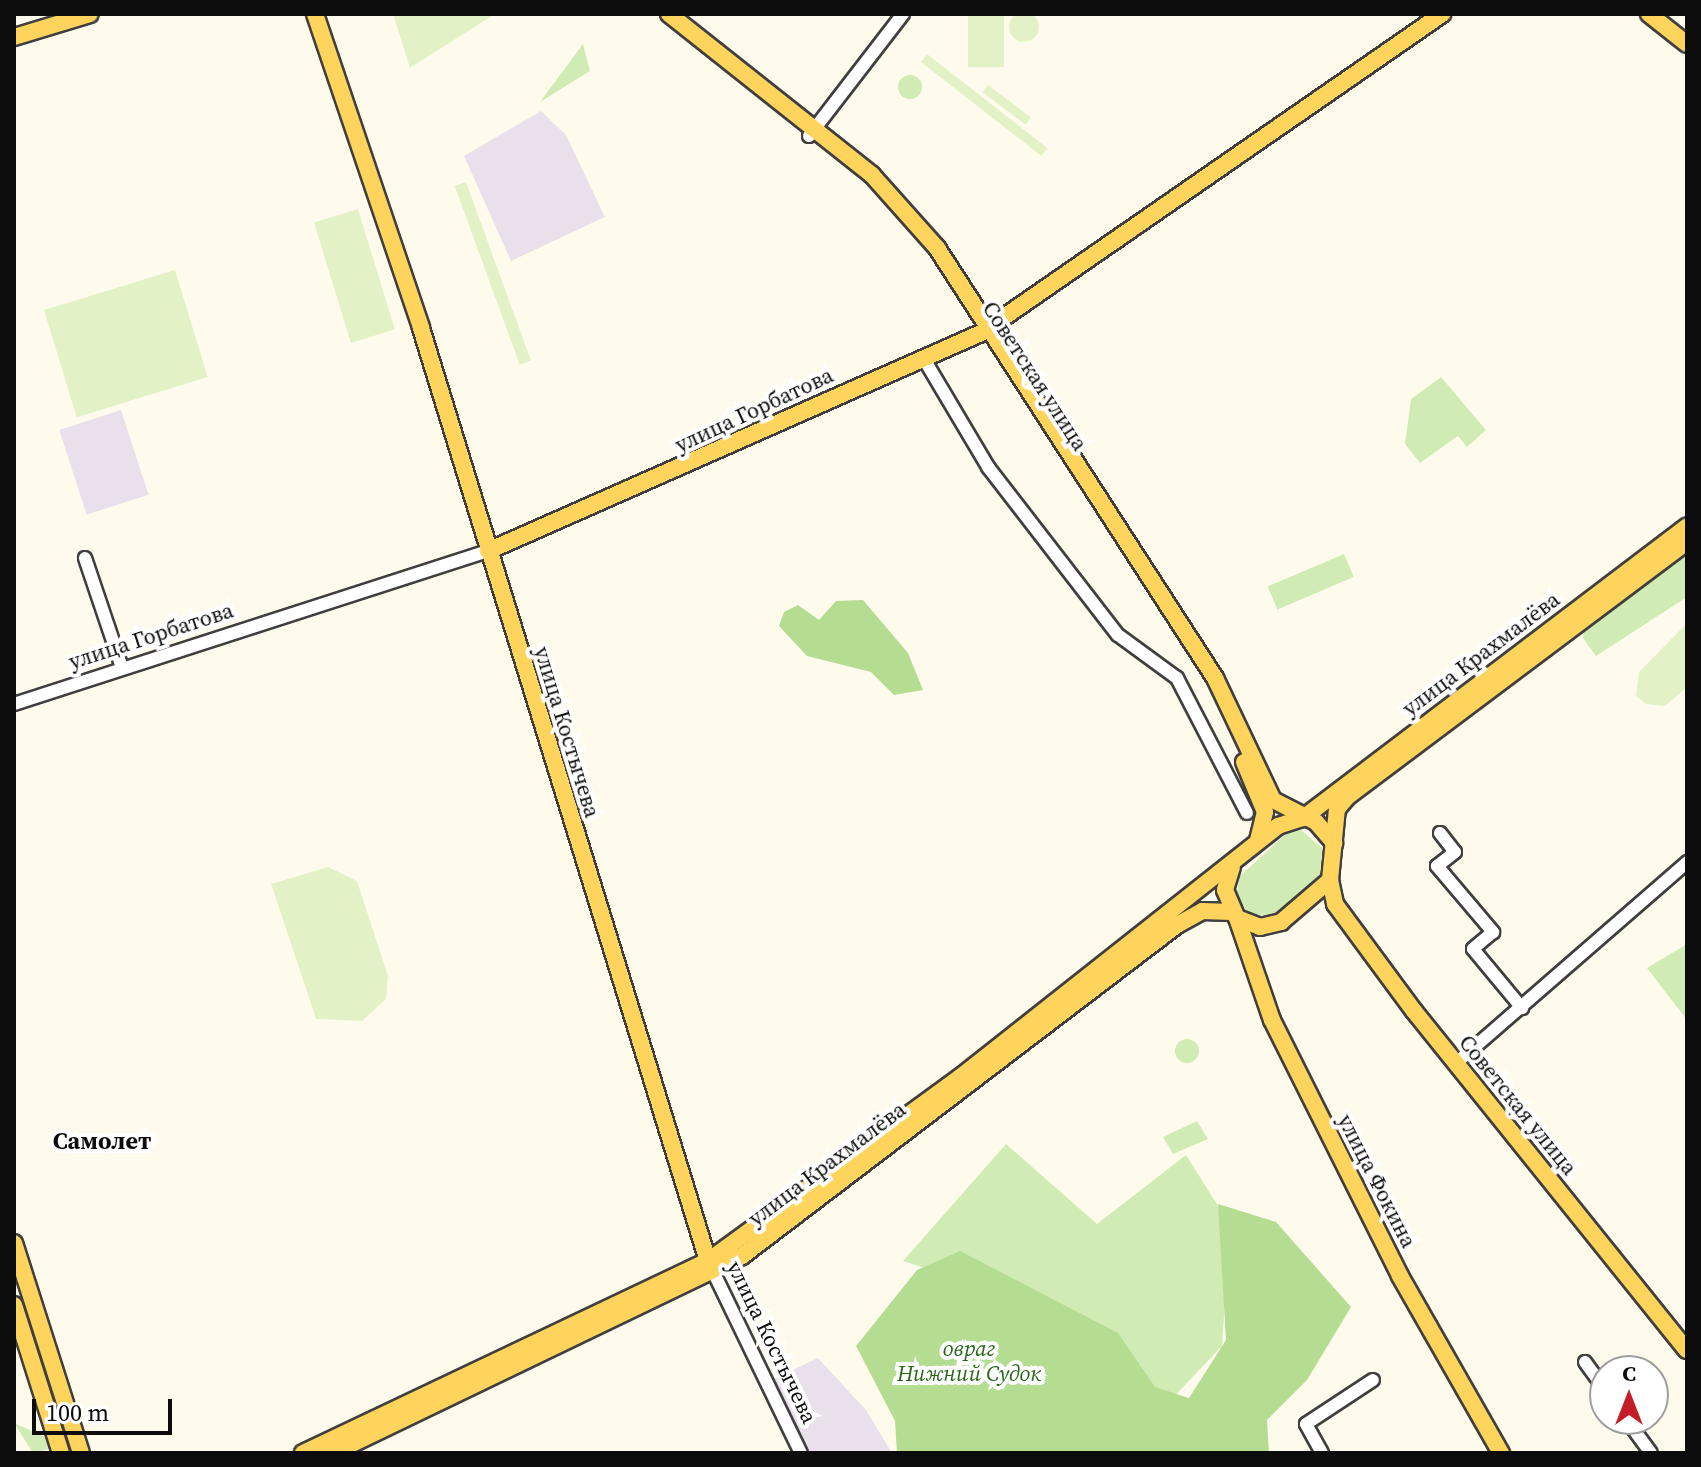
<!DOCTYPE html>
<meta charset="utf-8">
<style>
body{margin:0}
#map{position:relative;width:1701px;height:1467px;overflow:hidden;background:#fffbec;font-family:"Source Serif 4",serif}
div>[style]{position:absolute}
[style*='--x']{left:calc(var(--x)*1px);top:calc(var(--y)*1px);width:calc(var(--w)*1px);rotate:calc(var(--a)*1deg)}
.industrial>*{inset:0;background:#eae0ec;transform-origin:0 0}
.green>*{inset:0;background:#d1ebb4;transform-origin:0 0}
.round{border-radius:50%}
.forest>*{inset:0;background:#b5dd92}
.pitch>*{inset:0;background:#e3f2c6;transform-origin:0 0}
.roads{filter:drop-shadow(2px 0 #3f3f3f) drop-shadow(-2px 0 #3f3f3f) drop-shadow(0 2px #3f3f3f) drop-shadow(0 -2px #3f3f3f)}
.minor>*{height:12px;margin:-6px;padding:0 6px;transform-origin:6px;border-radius:6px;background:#fff}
.major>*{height:16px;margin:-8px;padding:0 8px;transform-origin:8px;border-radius:8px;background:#ffd45c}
span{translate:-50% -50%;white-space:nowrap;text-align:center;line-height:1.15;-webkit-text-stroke:8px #fff;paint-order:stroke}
.street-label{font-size:22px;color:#0c0c0c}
.park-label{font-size:22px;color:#2b671a;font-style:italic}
.neighbourhood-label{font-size:24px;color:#0c0c0c;font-weight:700}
.frame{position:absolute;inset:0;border:16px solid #0c0c0c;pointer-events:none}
.north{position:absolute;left:1589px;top:1355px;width:80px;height:80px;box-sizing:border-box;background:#fff;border:2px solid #9e9e9e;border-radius:50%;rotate:0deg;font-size:22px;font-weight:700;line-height:32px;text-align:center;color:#0c0c0c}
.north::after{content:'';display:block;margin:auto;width:28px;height:36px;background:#c31e28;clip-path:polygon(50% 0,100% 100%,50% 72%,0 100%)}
.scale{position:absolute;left:32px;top:1399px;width:140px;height:36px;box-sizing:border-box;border:4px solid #0c0c0c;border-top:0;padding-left:10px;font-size:24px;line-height:28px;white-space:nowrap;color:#0c0c0c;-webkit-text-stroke:6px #fff;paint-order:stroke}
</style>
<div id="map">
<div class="industrial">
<div style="clip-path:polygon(541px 111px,566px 135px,605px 217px,511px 261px,464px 156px)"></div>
<div style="left:121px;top:410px;width:89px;height:65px;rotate:72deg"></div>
<div style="clip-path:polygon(818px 1358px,866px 1410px,892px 1453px,807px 1453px,773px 1379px)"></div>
</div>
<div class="green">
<div style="clip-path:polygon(583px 44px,590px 71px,540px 102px)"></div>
<div class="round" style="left:898px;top:75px;width:24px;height:24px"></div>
<div style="clip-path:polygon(1441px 377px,1486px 430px,1467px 447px,1458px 436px,1420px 463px,1405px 444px,1411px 399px)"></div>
<div style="clip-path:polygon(1687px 546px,1687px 597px,1596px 656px,1583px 638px,1586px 623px)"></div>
<div style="left:1344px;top:554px;width:25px;height:83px;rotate:67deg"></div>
<div style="clip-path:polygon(1301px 830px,1322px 848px,1320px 875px,1274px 916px,1249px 914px,1236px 896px,1240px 876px,1288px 832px)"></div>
<div style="clip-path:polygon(1687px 944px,1687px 1020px,1647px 968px)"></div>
<div class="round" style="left:1175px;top:1039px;width:24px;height:24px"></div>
<div style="clip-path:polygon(1197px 1121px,1208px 1139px,1173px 1154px,1163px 1137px)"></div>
<div style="clip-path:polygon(1006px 1144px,1097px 1224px,1186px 1155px,1230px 1225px,1222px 1346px,1150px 1422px,1010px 1296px,903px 1261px)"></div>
<div style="clip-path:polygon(14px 1423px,46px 1437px,49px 1449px,33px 1453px)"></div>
</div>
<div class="forest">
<div style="clip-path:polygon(863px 600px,908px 653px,923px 690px,894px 695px,871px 672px,807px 656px,779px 626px,784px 612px,798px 605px,819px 620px,836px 601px)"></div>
<div style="clip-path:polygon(1218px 1204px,1276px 1222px,1351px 1307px,1307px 1380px,1267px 1420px,1269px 1453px,897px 1453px,895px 1421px,856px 1346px,917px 1270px,960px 1251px,1118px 1333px,1155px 1387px,1189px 1398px,1226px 1340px)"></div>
</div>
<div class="pitch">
<div class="round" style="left:1009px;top:12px;width:30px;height:30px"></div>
<div style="clip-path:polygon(393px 14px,495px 14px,410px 68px)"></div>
<div style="left:968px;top:14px;width:36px;height:53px"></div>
<div style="left:927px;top:54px;width:153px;height:10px;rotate:38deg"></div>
<div style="left:988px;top:85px;width:54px;height:9px;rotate:37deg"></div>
<div style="left:466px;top:182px;width:190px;height:12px;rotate:70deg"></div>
<div style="left:358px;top:209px;width:126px;height:46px;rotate:73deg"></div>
<div style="left:175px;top:270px;width:112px;height:137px;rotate:73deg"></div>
<div style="clip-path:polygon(1687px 623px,1687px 687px,1665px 706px,1646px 704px,1636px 696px,1639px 672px)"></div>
<div style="clip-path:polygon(328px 867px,357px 881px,388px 976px,386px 999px,362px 1021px,316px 1019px,271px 884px)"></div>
</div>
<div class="roads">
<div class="minor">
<div style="--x:809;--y:136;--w:154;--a:-52.4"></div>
<div style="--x:924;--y:359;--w:126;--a:59.3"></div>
<div style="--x:988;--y:467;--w:212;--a:52.3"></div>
<div style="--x:1118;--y:635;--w:73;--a:36.1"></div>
<div style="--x:1177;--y:678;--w:152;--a:62.6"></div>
<div style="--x:85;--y:558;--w:116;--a:71.4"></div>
<div style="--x:14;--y:704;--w:498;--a:-17.9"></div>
<div style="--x:1440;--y:833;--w:24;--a:52"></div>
<div style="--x:1455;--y:852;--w:23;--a:142"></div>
<div style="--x:1437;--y:866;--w:87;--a:49.7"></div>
<div style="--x:1493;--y:932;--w:26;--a:140"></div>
<div style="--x:1473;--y:949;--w:77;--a:50.3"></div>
<div style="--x:1455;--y:1064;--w:308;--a:-41"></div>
<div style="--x:710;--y:1265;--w:209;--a:64.2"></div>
<div style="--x:1585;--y:1362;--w:34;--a:54"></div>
<div style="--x:1626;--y:1419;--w:42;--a:53.7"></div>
<div style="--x:1322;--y:1453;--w:33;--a:-119"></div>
<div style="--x:1306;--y:1424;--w:80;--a:-33.3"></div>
</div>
<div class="major">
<div style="--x:315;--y:14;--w:331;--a:71.3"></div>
<div style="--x:421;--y:328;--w:976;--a:72.9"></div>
<div style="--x:669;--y:14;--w:259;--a:38.4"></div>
<div style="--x:872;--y:175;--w:98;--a:48.3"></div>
<div style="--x:937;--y:248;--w:512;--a:57.12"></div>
<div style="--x:1215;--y:678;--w:135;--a:64.6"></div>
<div style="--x:1273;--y:800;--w:48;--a:27.1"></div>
<div style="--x:1316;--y:822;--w:28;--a:49"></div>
<div style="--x:1649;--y:14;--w:48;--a:38.3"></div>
<div style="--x:14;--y:37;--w:79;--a:-16.8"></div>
<div style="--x:488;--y:551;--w:539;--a:-23.85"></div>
<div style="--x:981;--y:333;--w:561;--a:-34.68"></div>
<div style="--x:1244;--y:762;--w:54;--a:67.2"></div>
<div style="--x:1265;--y:812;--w:30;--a:104"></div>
<div style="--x:1232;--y:867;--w:24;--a:107"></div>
<div style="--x:1225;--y:890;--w:30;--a:67"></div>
<div style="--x:1237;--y:918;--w:25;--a:21"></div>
<div style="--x:1260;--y:927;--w:22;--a:-13"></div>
<div style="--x:1281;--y:922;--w:65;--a:-40.6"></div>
<div style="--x:1330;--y:880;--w:71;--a:-84.4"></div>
<div style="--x:1337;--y:809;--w:16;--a:-50"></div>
<div style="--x:1347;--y:797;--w:425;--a:-36.9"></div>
<div style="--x:1330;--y:880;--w:25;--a:78"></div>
<div style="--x:1335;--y:904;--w:133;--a:53.6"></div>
<div style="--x:1414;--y:1011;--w:435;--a:51.2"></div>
<div style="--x:1237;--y:918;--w:108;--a:71.1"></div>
<div style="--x:1272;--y:1020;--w:286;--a:63.4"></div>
<div style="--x:1400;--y:1276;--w:204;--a:60.3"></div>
<div style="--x:14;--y:1243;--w:220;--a:72.3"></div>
<div style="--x:14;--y:1305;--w:155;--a:72.4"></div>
<div style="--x:303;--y:1453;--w:448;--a:-25.4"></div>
<div style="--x:708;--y:1261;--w:311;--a:-36.1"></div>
<div style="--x:959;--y:1078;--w:407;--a:-38.3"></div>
<div style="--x:1278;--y:826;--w:26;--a:-18"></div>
<div style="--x:1303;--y:818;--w:482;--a:-37.2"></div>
<div style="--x:333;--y:1453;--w:454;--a:-25.7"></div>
<div style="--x:742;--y:1256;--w:547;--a:-37.27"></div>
<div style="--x:1177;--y:925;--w:29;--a:-29"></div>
<div style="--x:1202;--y:911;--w:30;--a:2"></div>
</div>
</div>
<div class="street-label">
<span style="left:1035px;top:376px;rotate:57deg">Советская улица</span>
<span style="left:754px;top:410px;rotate:-25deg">улица Горбатова</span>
<span style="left:151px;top:636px;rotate:-18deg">улица Горбатова</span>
<span style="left:1481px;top:654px;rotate:-37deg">улица Крахмалёва</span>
<span style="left:567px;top:732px;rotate:73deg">улица Костычева</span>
<span style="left:1518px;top:1105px;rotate:51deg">Советская улица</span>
<span style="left:827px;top:1164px;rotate:-37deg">улица Крахмалёва</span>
<span style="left:1377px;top:1181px;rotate:63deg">улица Фокина</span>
<span style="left:772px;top:1342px;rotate:64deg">улица Костычева</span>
</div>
<div class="park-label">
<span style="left:969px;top:1361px">овраг<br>Нижний Судок</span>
</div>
<div class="neighbourhood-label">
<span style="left:102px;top:1141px">Самолет</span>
</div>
<div class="frame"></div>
<div class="north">С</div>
<div class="scale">100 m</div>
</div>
